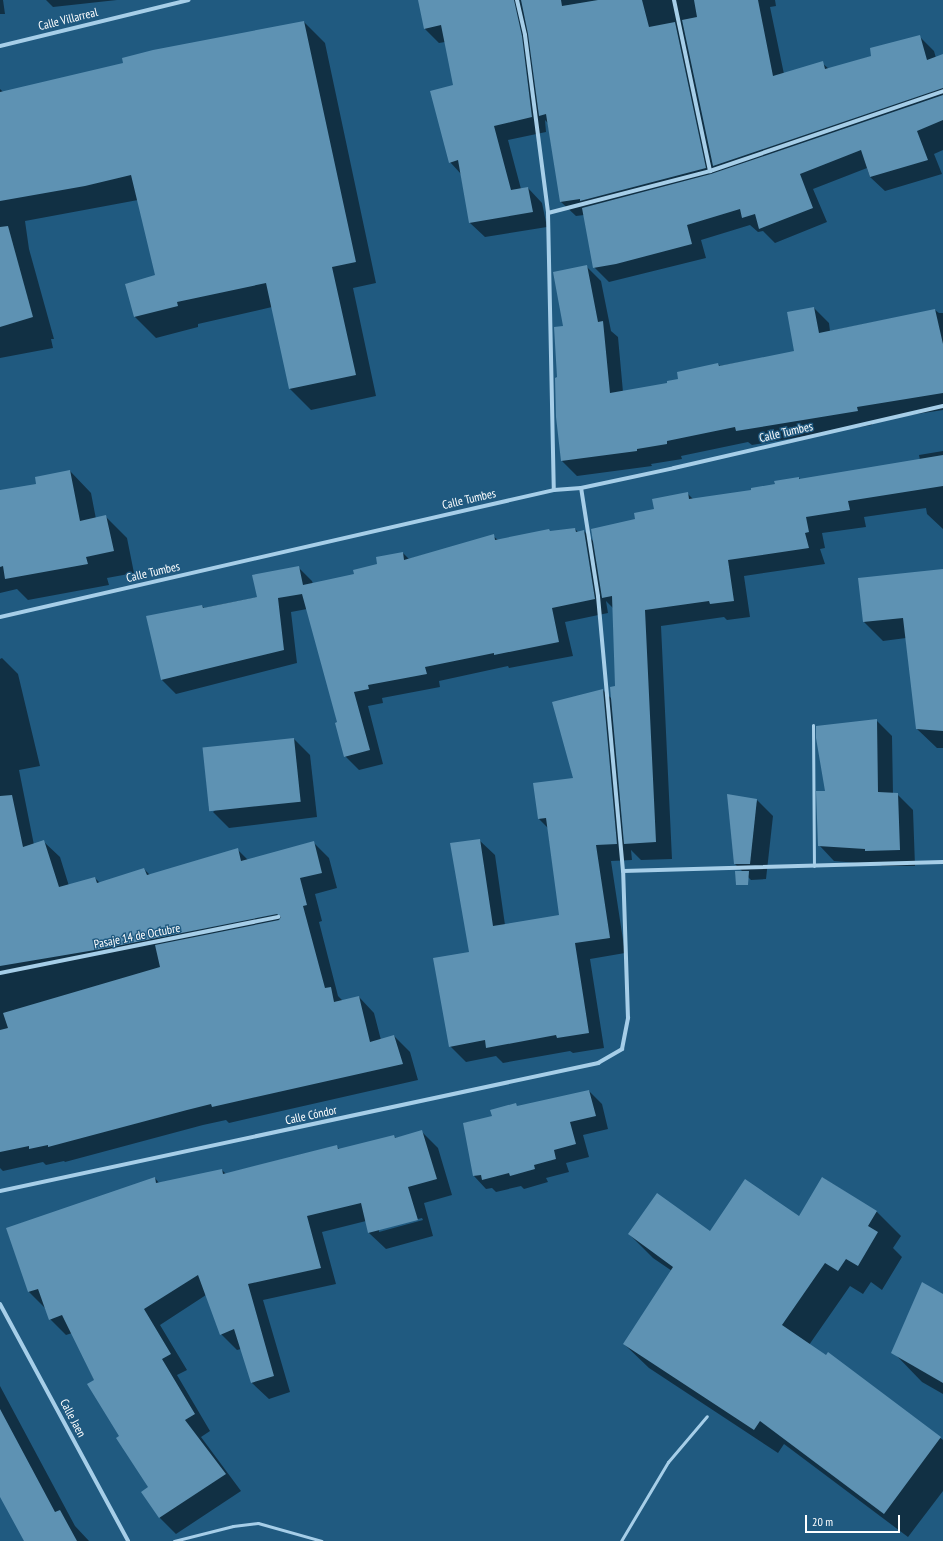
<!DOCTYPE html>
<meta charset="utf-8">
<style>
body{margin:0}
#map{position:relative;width:943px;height:1541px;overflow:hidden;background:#205a80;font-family:"PT Sans Narrow",sans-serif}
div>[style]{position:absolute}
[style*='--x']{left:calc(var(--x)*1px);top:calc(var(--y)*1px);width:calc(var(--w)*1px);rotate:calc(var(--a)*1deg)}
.shadow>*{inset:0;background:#0007}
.building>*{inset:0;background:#5e92b3;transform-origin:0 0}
.lane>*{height:3px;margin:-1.5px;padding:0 1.5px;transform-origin:1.5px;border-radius:1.5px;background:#a6cee8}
.street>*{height:4px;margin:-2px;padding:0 2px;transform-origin:2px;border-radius:2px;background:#a6cee8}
span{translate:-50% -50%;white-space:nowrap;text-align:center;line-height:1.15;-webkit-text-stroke:3px #205a80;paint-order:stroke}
.street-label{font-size:12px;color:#fff}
.scale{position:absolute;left:805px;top:1515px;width:95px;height:18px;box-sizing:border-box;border:2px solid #fff;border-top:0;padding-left:5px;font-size:12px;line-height:14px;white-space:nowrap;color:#fff;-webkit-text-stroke:3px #205a80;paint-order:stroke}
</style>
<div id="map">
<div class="shadow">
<div style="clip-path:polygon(0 0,3px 0,5px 14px,0 14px)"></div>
<div style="clip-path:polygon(46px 0,117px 0,53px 7px)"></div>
<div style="clip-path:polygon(419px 0,775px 0,776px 6px,770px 7px,784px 74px,822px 63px,829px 69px,873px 56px,919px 36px,934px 51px,936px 58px,943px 55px,943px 150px,934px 154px,942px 174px,885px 191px,870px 177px,867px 168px,813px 189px,827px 222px,775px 243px,763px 231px,758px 232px,750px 225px,701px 240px,706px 258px,609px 282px,594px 267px,584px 215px,576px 216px,561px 202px,548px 123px,545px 120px,546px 132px,508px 140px,521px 189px,528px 188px,542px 203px,547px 227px,485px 237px,470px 223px,461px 174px,450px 162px,455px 86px,445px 42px,439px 43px,425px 29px)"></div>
<div style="clip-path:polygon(304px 22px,325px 43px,376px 283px,353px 288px,376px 396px,311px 410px,290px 389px,272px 307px,198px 324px,198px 327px,156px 338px,135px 317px,126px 284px,156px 276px,138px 200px,25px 221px,29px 249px,54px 339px,51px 339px,53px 348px,0 358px,0 89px,22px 110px)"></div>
<div style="clip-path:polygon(586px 266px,601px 281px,611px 331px,618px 337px,623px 392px,668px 384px,718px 364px,720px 366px,795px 352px,814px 308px,829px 323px,830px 331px,935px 310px,939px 313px,943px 313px,943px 410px,871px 421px,872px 425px,752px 445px,748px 442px,681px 456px,682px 459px,651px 464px,652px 466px,577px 476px,562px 461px,557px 417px,559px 378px,564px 327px)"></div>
<div style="clip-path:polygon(943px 451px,943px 529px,927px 514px,926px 508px,864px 517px,866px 527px,822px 533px,825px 548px,820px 549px,825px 564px,744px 576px,750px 617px,727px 620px,724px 617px,661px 626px,672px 859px,641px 860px,631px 850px,632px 860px,611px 861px,625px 953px,590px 959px,604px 1048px,573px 1053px,570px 1051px,503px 1063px,496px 1056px,466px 1062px,450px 1046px,470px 952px,479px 840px,495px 855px,505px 925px,560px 916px,548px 828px,539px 819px,575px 779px,603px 690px,612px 699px,616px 686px,613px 608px,606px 601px,608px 613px,565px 622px,573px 656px,509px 668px,508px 666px,439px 681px,440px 687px,382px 698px,383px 703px,368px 706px,383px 764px,359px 770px,345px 756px,338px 723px,307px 609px,291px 612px,297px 663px,176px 694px,162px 680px,148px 617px,202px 606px,204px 608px,258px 597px,298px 567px,312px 581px,313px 584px,355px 575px,403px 553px,409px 559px,493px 536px,498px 540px,575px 529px,579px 533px,584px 531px,594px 542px,688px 494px,694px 500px,752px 491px,799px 478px,801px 480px,920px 460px,919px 455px)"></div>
<div style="clip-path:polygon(70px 471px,91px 493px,96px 519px,106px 517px,127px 538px,134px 573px,107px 578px,109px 585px,28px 600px,17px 589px,0 593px,0 521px,37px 485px)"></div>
<div style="clip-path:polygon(943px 570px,943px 748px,937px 748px,917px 729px,906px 638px,883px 641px,864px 622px)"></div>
<div style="clip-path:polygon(2px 658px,18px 674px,40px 766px,19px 770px,34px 845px,44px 842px,60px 857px,69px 886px,95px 878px,100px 883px,144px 869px,150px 875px,237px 849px,248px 860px,314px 843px,329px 858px,337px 888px,315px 894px,322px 921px,319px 922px,338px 996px,343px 1001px,359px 997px,374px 1013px,381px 1040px,394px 1036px,410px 1052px,418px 1080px,229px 1123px,226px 1120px,203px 1125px,65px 1162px,64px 1161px,46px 1165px,43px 1162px,3px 1171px,0 1168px,0 659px)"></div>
<div style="clip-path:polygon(876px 720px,892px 736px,893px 794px,897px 794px,913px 810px,915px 866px,882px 866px,880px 865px,834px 861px,819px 845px)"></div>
<div style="clip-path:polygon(294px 739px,310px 755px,317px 817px,229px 828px,213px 812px)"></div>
<div style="clip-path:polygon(757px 800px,773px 816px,766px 879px,751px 880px,735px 864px)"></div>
<div style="clip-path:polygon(589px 1091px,602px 1104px,608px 1129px,583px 1135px,589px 1157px,566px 1163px,569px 1172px,546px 1178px,548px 1182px,524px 1189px,521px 1186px,496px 1192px,492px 1188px,486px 1189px,474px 1176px,464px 1123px,493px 1117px,515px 1104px,518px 1107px)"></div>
<div style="clip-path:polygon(evenodd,422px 1132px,438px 1148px,452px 1195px,424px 1203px,433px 1236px,386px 1249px,369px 1233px,366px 1221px,322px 1232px,336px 1284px,263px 1300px,290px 1392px,269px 1399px,252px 1383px,241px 1349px,237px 1350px,221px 1334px,206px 1295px,160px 1325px,187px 1370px,177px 1375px,210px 1431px,201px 1437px,241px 1491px,176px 1534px,159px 1517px,149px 1488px,121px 1436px,72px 1333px,66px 1335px,50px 1319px,45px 1308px,29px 1292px,7px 1229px,155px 1178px,159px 1183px,222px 1170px,226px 1174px,336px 1146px,340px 1150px,393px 1136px,396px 1138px,422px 1132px,422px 1218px,423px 1220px,379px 1232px,379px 1229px,422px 1218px)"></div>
<div style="clip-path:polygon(823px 1178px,877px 1212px,901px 1236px,893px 1248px,902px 1257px,882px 1290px,871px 1282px,863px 1294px,850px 1286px,809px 1345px,826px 1356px,828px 1353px,943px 1440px,943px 1491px,908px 1537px,784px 1444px,778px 1453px,649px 1368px,624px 1344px,672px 1271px,653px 1258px,629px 1234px,710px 1232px,799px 1217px)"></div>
<div style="clip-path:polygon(943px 1295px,943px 1394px,922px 1382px,893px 1352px)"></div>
<div style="clip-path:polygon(0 1386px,75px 1526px,89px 1541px,25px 1541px,0 1495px)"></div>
</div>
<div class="building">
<div style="clip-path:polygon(418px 0,514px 0,522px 36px,532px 117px,494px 126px,511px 190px,528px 187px,533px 212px,469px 223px,458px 160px,449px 163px,430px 91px,453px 85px,441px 25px,424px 29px)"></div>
<div style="clip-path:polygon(521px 0,561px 0,562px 6px,598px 0,642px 0,649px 27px,675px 22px,706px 168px,580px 201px,580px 199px,560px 202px,546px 114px,539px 116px,528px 34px)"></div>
<div style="clip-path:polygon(694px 0,758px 0,773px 76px,823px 61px,825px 69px,871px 56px,870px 48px,920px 35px,927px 60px,943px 54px,943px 88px,713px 166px,682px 20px,697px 17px)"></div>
<div style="clip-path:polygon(304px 21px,356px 262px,332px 267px,356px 375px,289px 389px,266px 283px,177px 302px,178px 306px,134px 317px,125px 284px,155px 275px,131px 175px,85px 186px,0 201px,0 92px,123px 63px,122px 58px,153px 50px)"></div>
<div style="clip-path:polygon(943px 95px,943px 120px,917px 131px,928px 160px,870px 177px,861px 150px,800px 174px,813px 208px,759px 229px,755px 214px,742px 218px,740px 209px,687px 225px,692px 244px,616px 264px,593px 268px,582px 208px,711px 174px)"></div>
<div style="clip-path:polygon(8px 226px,33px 317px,0 327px,0 227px)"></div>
<div style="clip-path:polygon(587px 265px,598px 322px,603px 321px,610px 393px,667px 383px,667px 381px,678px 379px,677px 372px,718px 363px,719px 366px,794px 351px,787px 312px,814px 307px,819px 333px,935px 309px,943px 344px,943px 393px,857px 407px,858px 411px,736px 431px,735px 427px,667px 441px,667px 444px,637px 449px,637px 451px,561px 461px,556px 417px,555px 378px,557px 377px,554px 327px,563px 326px,553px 272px)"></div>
<div style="clip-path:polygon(943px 455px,943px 486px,848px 501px,850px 510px,806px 517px,809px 532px,805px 533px,809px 548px,728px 560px,734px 601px,710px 604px,709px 601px,645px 610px,656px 842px,624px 844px,610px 687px,615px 686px,612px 596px,602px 598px,591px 529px,635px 519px,634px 513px,654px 509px,652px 499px,688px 492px,689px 499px,751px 490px,751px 488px,775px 484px,774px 481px,799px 477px,799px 479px)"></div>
<div style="clip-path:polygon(70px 470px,80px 521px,106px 515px,114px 551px,86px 557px,88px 564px,5px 579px,3px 566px,0 567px,0 490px,36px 484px,35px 477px)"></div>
<div style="clip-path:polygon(575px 528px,576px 532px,584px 530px,595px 599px,552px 608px,559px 642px,494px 655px,494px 653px,425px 667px,427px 674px,368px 685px,369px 689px,354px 692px,370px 750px,344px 757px,335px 723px,337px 722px,302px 594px,278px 598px,284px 650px,161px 680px,146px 616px,202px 605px,203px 608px,257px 597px,252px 575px,299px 566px,303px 585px,354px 574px,353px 570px,377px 564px,376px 557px,403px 552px,404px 560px,494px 534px,495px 540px,549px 529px,550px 531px)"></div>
<div style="clip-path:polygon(943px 569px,943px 731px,916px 729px,903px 618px,863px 622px,858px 578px)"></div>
<div style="clip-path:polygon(603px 689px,617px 844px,596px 845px,610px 938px,575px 943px,589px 1033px,557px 1038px,556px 1035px,486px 1048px,485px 1040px,449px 1047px,433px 958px,469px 952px,450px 843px,480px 839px,493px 926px,559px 915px,546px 818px,538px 819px,533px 783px,573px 778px,552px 702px)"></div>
<div style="clip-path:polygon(877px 719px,878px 792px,898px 793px,900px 850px,865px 851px,865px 849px,818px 846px,816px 791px,825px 791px,816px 738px,816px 726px)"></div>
<div style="left:294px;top:738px;width:64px;height:92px;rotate:84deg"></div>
<div style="clip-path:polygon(727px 794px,757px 799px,750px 864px,734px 864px)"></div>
<div style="clip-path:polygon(12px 795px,23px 847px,44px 840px,59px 887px,95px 877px,97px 883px,144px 868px,147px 875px,238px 848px,241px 861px,314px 841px,322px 873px,300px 878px,307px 905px,303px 906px,325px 988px,331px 987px,334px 1002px,359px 996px,370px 1042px,394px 1035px,403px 1064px,212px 1107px,211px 1104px,187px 1110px,48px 1147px,48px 1145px,29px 1149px,29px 1146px,0 1152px,0 1030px,8px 1028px,3px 1013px,160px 967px,155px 945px,279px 920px,281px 917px,277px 914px,101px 949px,0 966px,0 796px)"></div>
<div style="clip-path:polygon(735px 871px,749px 871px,748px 885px,736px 885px)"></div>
<div style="clip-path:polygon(589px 1090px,596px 1116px,570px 1122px,576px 1144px,554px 1150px,556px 1159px,534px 1165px,535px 1169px,510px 1176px,509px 1173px,482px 1180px,481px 1175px,473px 1176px,463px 1123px,492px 1116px,490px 1110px,516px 1103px,517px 1106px)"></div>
<div style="clip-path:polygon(422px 1130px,437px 1179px,408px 1187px,418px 1220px,368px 1233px,361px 1203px,307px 1216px,321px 1268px,248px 1284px,274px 1376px,251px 1383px,234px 1329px,220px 1335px,198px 1275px,144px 1309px,171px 1354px,162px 1359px,195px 1414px,185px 1420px,226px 1474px,159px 1518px,141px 1492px,148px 1487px,116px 1438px,119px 1436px,87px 1384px,94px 1380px,62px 1315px,49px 1320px,38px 1289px,28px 1292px,6px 1228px,155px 1177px,156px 1183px,222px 1169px,223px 1174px,337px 1145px,338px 1149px,394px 1135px,395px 1138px)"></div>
<div style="clip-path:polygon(822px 1177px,877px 1211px,868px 1226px,878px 1232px,858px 1266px,846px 1259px,838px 1271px,825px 1263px,782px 1325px,826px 1355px,828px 1352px,941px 1437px,884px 1514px,760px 1421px,754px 1430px,623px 1344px,673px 1267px,628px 1234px,657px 1193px,710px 1231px,745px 1179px,799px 1216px)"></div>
<div style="clip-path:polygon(922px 1282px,943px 1294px,943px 1383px,891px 1353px)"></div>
<div style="clip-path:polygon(0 1409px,55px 1512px,60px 1510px,77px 1541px,24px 1541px,0 1497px)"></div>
</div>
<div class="lane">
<div style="--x:813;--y:725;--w:141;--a:89.6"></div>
<div style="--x:174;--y:1541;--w:61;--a:-14.3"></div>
<div style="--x:233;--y:1526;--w:25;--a:-7"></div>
<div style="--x:258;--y:1523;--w:66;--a:15.7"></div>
<div style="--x:621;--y:1541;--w:92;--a:-59.3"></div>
<div style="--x:668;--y:1462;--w:60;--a:-49.7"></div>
</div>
<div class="street">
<div style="--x:517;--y:0;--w:36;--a:77"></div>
<div style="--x:525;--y:35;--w:179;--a:82.6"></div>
<div style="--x:548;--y:213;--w:277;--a:88.8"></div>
<div style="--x:674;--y:0;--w:175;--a:78.1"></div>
<div style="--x:0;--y:46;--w:194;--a:-13.7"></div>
<div style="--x:548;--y:213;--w:167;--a:-14.5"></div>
<div style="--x:710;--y:171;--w:246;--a:-18.9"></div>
<div style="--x:0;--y:617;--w:568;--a:-12.91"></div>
<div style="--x:554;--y:490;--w:27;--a:-4"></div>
<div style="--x:581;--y:488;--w:95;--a:-12.1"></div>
<div style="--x:674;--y:468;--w:276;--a:-13"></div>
<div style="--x:623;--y:871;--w:320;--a:-1.6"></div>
<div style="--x:0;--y:973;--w:284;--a:-11.4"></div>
<div style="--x:0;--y:1191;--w:612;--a:-12.08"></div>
<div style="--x:598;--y:1063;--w:28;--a:-30"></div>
<div style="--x:622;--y:1049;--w:32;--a:-79"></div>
<div style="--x:628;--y:1018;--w:147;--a:-91.9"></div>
<div style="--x:623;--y:871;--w:276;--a:-95.2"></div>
<div style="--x:598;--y:596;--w:109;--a:-98.9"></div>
<div style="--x:0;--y:1304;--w:269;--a:61.6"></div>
</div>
<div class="street-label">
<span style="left:68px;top:19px;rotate:-14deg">Calle Villarreal</span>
<span style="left:786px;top:432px;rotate:-13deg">Calle Tumbes</span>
<span style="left:469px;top:499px;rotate:-13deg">Calle Tumbes</span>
<span style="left:153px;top:572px;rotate:-13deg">Calle Tumbes</span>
<span style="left:137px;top:936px;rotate:-11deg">Pasaje 14 de Octubre</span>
<span style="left:311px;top:1115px;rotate:-12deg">Calle Cóndor</span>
<span style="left:73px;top:1418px;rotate:62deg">Calle Jaen</span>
</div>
<div class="scale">20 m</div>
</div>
